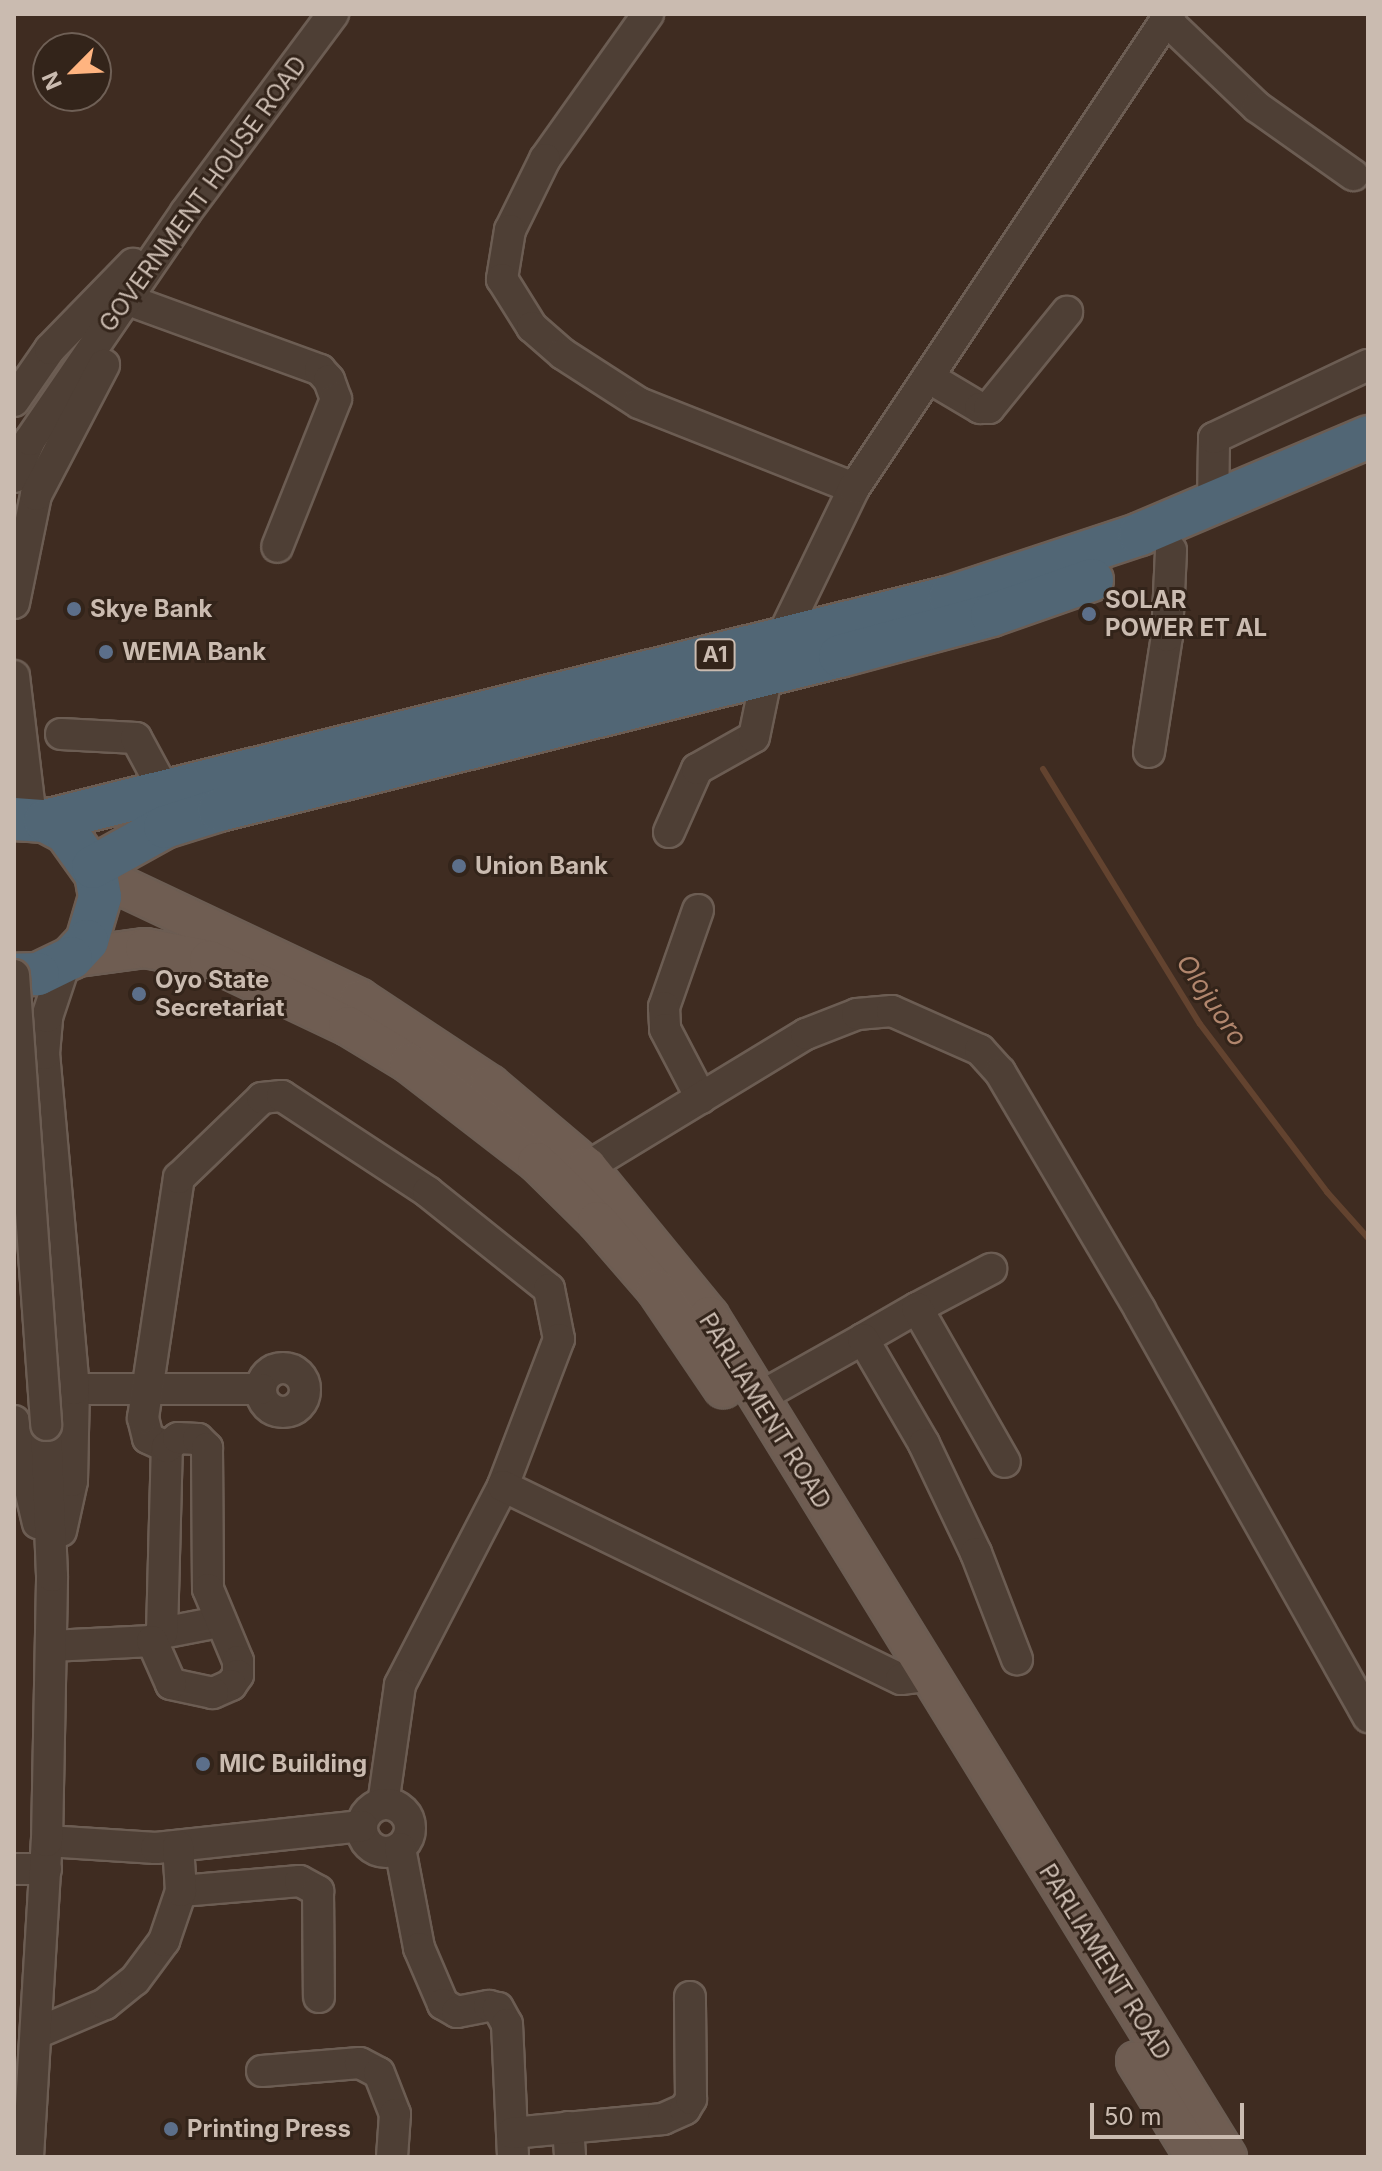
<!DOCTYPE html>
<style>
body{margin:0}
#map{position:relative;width:1382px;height:2171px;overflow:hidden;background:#3f2c21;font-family:Inter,sans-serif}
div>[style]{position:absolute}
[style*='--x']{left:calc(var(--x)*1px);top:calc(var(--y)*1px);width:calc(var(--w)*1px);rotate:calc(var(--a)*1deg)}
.stream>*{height:6px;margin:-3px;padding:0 3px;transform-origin:3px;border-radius:3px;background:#63432f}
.roads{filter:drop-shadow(2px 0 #6c5d53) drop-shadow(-2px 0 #6c5d53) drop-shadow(0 2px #6c5d53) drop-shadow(0 -2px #6c5d53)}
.minor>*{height:30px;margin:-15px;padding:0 15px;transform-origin:15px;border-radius:15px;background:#4e3f35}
.minor>.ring{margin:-15px;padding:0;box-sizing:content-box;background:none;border:30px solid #4e3f35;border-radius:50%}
.major>*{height:38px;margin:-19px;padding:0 19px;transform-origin:19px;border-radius:19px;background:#6f5d52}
.highway>*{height:42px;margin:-21px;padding:0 21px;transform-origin:21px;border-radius:21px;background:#516675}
.bridges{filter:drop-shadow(2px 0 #6c5d53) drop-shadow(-2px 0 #6c5d53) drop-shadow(0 2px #6c5d53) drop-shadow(0 -2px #6c5d53)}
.minor-bridge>*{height:30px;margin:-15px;padding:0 15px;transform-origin:15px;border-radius:15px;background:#4e3f35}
.dots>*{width:22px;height:22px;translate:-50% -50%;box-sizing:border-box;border:4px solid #33241a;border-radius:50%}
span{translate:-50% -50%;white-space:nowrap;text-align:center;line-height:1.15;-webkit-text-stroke:6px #33241a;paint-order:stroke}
.shield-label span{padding:2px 6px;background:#33241a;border:2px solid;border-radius:6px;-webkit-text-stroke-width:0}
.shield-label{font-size:22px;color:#cabbb0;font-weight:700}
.street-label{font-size:24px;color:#cabbb0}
.poi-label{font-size:24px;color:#cabbb0;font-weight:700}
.left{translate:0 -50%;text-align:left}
.water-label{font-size:26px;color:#b1866d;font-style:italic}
.frame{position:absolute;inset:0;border:16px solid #cabbb0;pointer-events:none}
.north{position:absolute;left:32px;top:32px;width:80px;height:80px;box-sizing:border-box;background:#33241a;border:2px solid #6f6056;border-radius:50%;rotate:246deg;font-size:22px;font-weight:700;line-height:32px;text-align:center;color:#cabbb0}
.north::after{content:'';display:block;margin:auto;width:28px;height:36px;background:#ffb480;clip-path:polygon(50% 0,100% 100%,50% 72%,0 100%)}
.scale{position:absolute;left:1090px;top:2103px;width:154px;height:36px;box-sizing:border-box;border:4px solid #cabbb0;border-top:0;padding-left:10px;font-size:24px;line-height:28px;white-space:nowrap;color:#cabbb0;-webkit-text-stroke:6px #33241a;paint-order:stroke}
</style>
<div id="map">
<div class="stream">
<div style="--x:1043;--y:769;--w:299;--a:58.4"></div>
<div style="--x:1200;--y:1024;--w:211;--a:52.9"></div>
<div style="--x:1327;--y:1192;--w:62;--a:48.3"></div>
</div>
<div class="roads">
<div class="minor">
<div style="--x:648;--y:14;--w:178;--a:125.4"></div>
<div style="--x:545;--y:159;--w:79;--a:116.2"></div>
<div style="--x:510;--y:230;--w:50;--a:99.3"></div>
<div style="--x:502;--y:279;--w:57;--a:58"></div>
<div style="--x:532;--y:327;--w:41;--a:41.1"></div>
<div style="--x:563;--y:354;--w:90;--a:32.8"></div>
<div style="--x:639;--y:403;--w:231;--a:21.6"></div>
<div style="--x:1166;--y:20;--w:126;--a:43.7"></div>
<div style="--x:1257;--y:107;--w:118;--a:35.3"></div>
<div style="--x:139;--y:304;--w:193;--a:20"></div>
<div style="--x:320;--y:370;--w:13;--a:48"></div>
<div style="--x:329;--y:380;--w:20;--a:70"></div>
<div style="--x:336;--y:399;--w:159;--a:111.7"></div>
<div style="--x:928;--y:377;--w:61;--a:30.8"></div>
<div style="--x:980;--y:408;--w:9;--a:0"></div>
<div style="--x:989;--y:408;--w:124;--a:-50.9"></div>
<div style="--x:14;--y:401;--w:63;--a:-55.3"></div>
<div style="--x:50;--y:349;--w:119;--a:-45.7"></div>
<div style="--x:14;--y:477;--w:40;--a:-66.6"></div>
<div style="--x:30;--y:440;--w:276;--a:-55.6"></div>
<div style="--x:186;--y:212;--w:247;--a:-53.4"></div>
<div style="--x:1213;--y:505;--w:67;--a:-89.1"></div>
<div style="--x:1214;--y:438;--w:170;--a:-25.4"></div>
<div style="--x:14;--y:603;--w:110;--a:-78.5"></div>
<div style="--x:36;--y:495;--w:147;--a:-62.4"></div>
<div style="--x:784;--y:651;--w:12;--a:-104"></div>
<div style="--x:781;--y:639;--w:168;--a:-64.2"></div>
<div style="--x:854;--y:488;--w:570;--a:-56.31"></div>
<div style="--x:14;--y:676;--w:143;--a:83.2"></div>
<div style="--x:61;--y:734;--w:75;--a:3.1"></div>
<div style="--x:136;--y:738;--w:59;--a:61.7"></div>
<div style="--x:1149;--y:752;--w:117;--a:-81.2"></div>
<div style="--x:1167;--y:636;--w:86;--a:-87.3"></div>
<div style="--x:669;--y:832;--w:69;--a:-66"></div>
<div style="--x:697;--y:769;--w:65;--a:-29.3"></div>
<div style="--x:754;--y:737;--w:64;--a:-78.3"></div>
<div style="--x:698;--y:910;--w:103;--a:109.3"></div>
<div style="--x:664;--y:1007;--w:22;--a:87"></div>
<div style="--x:665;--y:1029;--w:78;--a:62.4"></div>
<div style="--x:587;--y:1167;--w:256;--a:-31.3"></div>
<div style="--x:806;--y:1034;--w:55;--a:-21.4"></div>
<div style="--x:857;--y:1014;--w:35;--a:-5"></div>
<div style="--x:892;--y:1011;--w:96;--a:23.9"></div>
<div style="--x:980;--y:1050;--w:30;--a:48"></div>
<div style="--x:1000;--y:1072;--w:276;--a:59.5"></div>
<div style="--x:1140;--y:1310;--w:467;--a:60.7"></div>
<div style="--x:917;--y:1308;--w:84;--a:-27.8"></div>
<div style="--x:863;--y:1339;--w:62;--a:-29.9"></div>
<div style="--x:917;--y:1308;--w:177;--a:60.3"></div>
<div class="ring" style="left:261px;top:1368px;width:14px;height:14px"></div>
<div style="--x:74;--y:1389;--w:187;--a:0"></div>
<div style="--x:758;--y:1398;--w:120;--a:-29.3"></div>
<div style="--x:863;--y:1339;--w:121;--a:59.8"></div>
<div style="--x:924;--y:1444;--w:121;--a:64.5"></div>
<div style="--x:976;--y:1553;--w:114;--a:68.9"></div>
<div style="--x:14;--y:1421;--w:105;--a:76.8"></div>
<div style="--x:167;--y:1447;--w:21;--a:-155"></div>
<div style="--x:148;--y:1438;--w:21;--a:-104"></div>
<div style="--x:143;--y:1418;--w:243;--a:-81.5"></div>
<div style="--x:179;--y:1178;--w:115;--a:-43.9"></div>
<div style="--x:262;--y:1098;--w:20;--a:-6"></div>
<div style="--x:282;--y:1096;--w:175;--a:33.3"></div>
<div style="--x:428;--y:1192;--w:155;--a:38.7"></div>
<div style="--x:549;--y:1289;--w:51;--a:78.7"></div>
<div style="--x:559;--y:1339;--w:157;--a:110.9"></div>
<div style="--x:503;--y:1486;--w:224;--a:117.4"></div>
<div style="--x:400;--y:1685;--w:120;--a:98.1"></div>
<div style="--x:503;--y:1486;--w:442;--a:25.9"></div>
<div style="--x:901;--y:1679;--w:26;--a:-7"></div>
<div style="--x:61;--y:1531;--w:51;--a:-77.6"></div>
<div style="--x:72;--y:1481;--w:92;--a:-88.8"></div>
<div style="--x:74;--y:1389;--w:336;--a:-95.1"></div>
<div style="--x:44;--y:1054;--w:37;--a:-85"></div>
<div style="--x:47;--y:1017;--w:57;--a:-71.6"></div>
<div style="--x:162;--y:1633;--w:58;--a:-10.9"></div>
<div style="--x:51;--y:1646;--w:101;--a:-2.8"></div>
<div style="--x:152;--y:1641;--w:13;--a:-39"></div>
<div style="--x:162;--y:1633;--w:186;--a:-88.5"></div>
<div style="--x:167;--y:1447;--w:14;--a:-39"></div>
<div style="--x:178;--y:1438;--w:20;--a:3"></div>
<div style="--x:198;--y:1439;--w:13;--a:45"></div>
<div style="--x:207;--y:1448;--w:141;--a:89.6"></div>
<div style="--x:208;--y:1589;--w:78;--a:67.4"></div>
<div style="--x:238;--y:1661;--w:14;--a:90"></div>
<div style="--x:238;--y:1675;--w:12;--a:125"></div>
<div style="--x:231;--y:1685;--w:20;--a:156"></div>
<div style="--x:213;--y:1693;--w:43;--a:-167.9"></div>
<div style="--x:171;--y:1684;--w:47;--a:-113.8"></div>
<div class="ring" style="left:362px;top:1804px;width:18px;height:18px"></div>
<div style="--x:47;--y:1841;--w:109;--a:3.7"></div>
<div style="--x:156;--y:1848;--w:207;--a:-6.1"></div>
<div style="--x:400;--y:1848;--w:102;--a:79.2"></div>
<div style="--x:419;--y:1948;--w:61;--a:66.8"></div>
<div style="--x:443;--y:2004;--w:16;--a:30"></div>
<div style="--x:457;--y:2012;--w:33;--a:-11"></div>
<div style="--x:489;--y:2006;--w:9;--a:13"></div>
<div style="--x:498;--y:2008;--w:18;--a:61"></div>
<div style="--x:507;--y:2024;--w:133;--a:87.4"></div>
<div style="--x:14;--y:1869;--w:32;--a:0"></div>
<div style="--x:181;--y:1891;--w:119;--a:-4.8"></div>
<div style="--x:300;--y:1881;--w:21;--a:29"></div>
<div style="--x:318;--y:1891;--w:106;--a:89.5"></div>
<div style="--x:37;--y:2033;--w:74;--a:-23.1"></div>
<div style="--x:105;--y:2004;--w:38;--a:-39"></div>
<div style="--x:135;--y:1980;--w:49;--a:-53.4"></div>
<div style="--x:164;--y:1941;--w:53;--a:-71.2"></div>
<div style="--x:181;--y:1891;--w:45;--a:-93.8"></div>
<div style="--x:262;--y:2071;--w:98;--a:-4.7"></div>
<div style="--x:360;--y:2063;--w:21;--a:28"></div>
<div style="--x:379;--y:2073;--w:44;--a:68.7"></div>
<div style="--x:395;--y:2114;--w:43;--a:94"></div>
<div style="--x:568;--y:2127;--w:30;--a:86"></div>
<div style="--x:512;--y:2133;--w:152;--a:-5.3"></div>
<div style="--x:663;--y:2119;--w:24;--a:-24"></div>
<div style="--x:685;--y:2109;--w:12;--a:-59"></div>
<div style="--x:691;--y:2099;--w:102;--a:-90.6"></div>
<div style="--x:28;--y:2157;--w:317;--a:-86.6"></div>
<div style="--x:47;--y:1841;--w:265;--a:-88.9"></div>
<div style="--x:52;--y:1576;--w:151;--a:-92.3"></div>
</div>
<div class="major">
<div style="--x:96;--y:874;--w:292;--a:25.3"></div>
<div style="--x:360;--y:999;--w:156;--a:33.5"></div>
<div style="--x:490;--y:1085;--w:127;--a:40.2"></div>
<div style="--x:587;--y:1167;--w:193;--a:50.7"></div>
<div style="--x:709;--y:1316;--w:988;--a:58.37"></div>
<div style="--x:71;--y:958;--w:75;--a:-7.7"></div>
<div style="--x:145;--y:948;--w:65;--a:10.6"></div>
<div style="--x:209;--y:960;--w:154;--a:25.4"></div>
<div style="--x:348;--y:1026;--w:71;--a:31.2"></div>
<div style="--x:409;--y:1063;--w:162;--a:37.7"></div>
<div style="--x:537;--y:1162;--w:84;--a:44.5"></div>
<div style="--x:597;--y:1221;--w:90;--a:49.1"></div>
<div style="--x:656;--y:1289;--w:120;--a:55.9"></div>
<div style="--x:1136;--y:2061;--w:113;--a:58.4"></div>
</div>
<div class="highway">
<div style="--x:14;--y:819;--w:31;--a:4"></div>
<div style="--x:45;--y:821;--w:24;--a:28"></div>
<div style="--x:66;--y:832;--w:52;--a:54.5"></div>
<div style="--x:96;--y:874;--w:23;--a:80"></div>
<div style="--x:100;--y:897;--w:46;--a:106.5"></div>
<div style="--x:87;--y:941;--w:23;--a:133"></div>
<div style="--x:71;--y:958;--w:37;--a:154"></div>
<div style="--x:38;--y:974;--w:24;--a:178"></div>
<div style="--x:45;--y:821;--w:932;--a:-13.9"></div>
<div style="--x:950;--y:597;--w:200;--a:-18.3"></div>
<div style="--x:1140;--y:534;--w:248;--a:-23"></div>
<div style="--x:93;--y:867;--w:82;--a:-29.1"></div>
<div style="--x:165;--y:827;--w:57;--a:-17.5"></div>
<div style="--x:219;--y:810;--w:640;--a:-13.93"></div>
<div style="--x:840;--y:656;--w:157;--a:-15.1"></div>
<div style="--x:992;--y:615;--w:106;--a:-19.3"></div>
</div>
</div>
<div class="bridges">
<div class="minor-bridge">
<div style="--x:14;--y:975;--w:451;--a:85.9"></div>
</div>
</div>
<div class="dots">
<div style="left:74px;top:609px;background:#5c6f8a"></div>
<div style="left:1089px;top:614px;background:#5c6f8a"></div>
<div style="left:106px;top:652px;background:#5c6f8a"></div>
<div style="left:459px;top:866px;background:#5c6f8a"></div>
<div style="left:139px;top:994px;background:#5c6f8a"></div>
<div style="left:203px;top:1764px;background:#5c6f8a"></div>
<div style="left:171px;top:2129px;background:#5c6f8a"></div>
</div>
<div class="shield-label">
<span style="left:715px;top:655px">A1</span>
</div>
<div class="street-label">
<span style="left:203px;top:194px;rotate:-54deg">GOVERNMENT HOUSE ROAD</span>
<span style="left:765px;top:1411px;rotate:58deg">PARLIAMENT ROAD</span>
<span style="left:1105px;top:1962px;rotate:58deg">PARLIAMENT ROAD</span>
</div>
<div class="poi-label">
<span class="left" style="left:1105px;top:614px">SOLAR<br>POWER ET AL</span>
<span class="left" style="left:90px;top:609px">Skye Bank</span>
<span class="left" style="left:122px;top:652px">WEMA Bank</span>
<span class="left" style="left:475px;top:866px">Union Bank</span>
<span class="left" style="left:155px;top:994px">Oyo State<br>Secretariat</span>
<span class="left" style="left:219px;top:1764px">MIC Building</span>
<span class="left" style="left:187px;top:2129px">Printing Press</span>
</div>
<div class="water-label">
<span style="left:1212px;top:1000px;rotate:56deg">Olojuoro</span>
</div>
<div class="frame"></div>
<div class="north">N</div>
<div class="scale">50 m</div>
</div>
